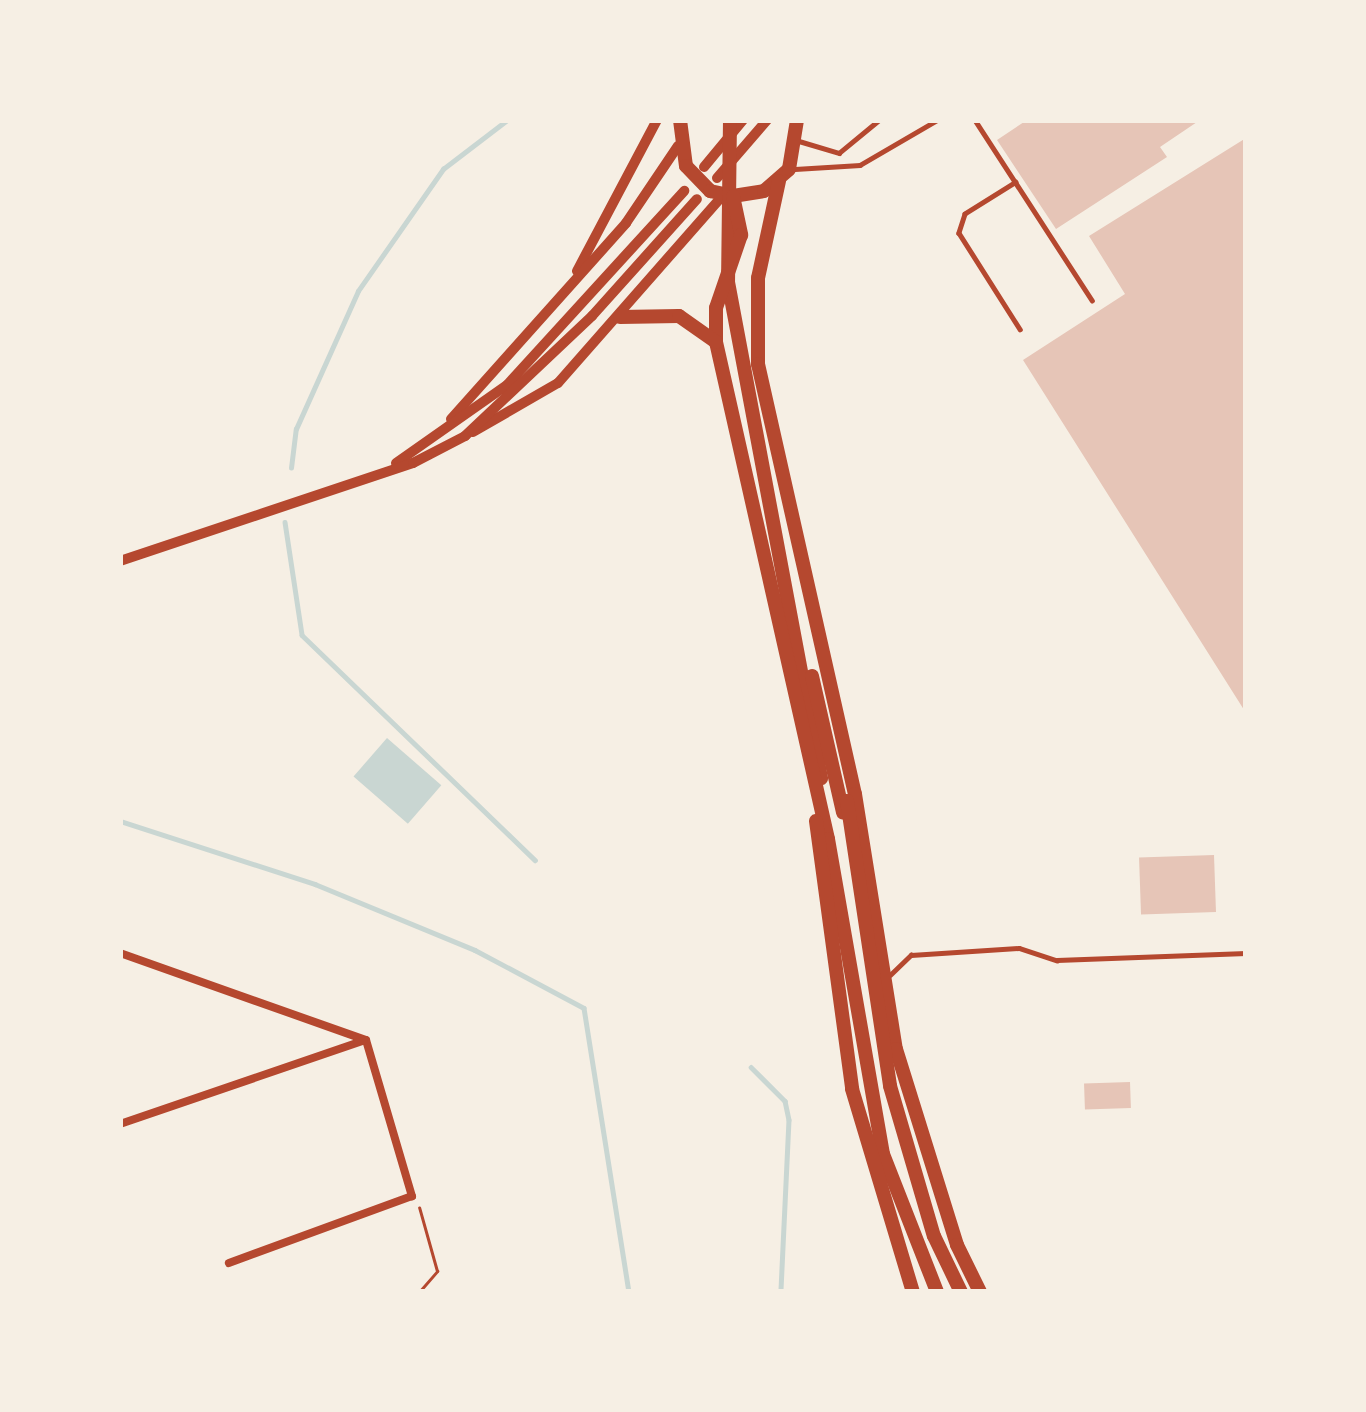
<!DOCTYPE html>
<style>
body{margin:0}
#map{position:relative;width:1366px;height:1412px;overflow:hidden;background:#f6efe4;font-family:"PT Sans",sans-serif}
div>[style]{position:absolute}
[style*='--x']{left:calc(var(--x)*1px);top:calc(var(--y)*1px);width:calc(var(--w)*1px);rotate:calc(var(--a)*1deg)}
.water>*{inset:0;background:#c9d6d2;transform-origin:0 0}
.stream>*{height:4.5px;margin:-2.25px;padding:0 2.25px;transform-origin:2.25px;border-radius:2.25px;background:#c9d6d2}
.building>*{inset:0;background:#e6c5b7;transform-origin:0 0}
.path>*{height:3px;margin:-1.5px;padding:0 1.5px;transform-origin:1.5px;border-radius:1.5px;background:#b5482f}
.service>*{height:4.5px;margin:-2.25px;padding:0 2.25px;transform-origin:2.25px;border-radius:2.25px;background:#b5482f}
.minor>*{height:8px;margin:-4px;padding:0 4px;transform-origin:4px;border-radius:4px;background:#b5482f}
.tertiary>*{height:10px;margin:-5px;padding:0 5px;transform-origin:5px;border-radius:5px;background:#b5482f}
.primary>*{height:14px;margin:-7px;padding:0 7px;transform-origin:7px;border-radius:7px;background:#b5482f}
span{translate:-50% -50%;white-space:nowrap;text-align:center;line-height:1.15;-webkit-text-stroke:12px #f6efe4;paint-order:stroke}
.frame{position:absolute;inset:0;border:123px solid #f6efe4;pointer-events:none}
</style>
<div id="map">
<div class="water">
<div style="left:387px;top:738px;width:72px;height:51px;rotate:41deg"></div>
</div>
<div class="stream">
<div style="--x:291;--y:468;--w:39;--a:-83"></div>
<div style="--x:296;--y:429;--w:151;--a:-65.8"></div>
<div style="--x:358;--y:291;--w:149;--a:-55.1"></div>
<div style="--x:443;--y:169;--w:81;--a:-37.4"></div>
<div style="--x:285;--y:522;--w:114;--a:81.4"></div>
<div style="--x:302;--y:635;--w:324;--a:44"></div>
<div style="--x:120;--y:821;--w:205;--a:17.9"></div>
<div style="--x:315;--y:884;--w:173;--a:22.4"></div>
<div style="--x:475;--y:950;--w:123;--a:28"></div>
<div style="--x:584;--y:1008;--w:288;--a:81"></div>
<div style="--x:751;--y:1067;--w:48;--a:45"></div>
<div style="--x:785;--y:1101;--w:19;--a:78"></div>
<div style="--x:789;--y:1120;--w:172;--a:92.7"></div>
</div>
<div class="building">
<div style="clip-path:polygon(1027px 120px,1200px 120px,1160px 147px,1167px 157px,1056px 229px,997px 140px)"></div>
<div style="clip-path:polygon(1246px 138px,1246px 713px,1023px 360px,1125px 294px,1089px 236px)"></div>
<div style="left:1214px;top:855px;width:57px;height:75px;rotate:88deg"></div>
<div style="left:1130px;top:1082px;width:26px;height:46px;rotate:88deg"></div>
</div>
<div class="path">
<div style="--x:419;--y:1292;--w:28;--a:-49"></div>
<div style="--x:437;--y:1271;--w:66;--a:-105.7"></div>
</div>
<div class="service">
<div style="--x:975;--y:120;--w:215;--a:57"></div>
<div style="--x:799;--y:141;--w:42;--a:16.7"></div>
<div style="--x:839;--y:153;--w:52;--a:-39.5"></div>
<div style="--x:795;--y:169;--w:65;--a:-3.5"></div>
<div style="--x:860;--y:165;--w:89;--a:-30.3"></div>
<div style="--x:1016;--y:182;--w:60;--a:147.9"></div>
<div style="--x:965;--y:214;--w:20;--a:108"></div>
<div style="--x:959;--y:233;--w:114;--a:57.6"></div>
<div style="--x:890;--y:975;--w:29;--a:-44"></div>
<div style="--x:911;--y:955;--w:108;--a:-3.7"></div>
<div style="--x:1019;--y:948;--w:40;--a:18"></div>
<div style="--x:1057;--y:960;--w:189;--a:-2.1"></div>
</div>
<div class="minor">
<div style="--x:120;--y:953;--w:261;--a:19.5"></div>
<div style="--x:366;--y:1040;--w:163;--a:73.6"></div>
<div style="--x:412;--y:1196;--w:195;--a:159.9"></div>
<div style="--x:120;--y:1124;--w:257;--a:-18.9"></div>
</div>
<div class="tertiary">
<div style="--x:704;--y:167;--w:61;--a:-50.3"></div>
<div style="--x:717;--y:178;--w:77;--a:-49.2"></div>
<div style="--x:577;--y:271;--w:171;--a:-62.1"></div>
<div style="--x:451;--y:419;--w:263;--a:-48.2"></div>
<div style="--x:626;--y:223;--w:93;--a:-56"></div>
<div style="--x:473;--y:432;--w:98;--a:-30"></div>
<div style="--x:558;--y:383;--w:250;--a:-48.7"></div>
<div style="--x:396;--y:463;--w:136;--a:-35.1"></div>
<div style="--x:507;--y:385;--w:263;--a:-47.6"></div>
<div style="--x:120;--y:561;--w:309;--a:-18.5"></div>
<div style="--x:413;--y:463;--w:59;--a:-27.4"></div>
<div style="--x:465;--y:436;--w:175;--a:-43.4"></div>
<div style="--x:592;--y:316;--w:157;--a:-48.1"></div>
</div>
<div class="primary">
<div style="--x:680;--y:120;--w:46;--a:82.6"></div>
<div style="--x:686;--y:166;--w:35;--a:46"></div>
<div style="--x:710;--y:191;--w:24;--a:12"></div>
<div style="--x:733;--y:196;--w:31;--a:-9"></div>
<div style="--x:764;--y:191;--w:33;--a:-41"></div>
<div style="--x:789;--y:169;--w:50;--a:-80.7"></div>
<div style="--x:730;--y:120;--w:162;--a:90.7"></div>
<div style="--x:728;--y:282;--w:505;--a:79.38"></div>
<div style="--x:779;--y:181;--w:99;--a:102.2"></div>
<div style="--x:758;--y:278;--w:86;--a:90"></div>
<div style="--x:758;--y:364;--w:441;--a:77.3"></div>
<div style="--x:855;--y:794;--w:258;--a:80.9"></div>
<div style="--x:896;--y:1049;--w:205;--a:72.7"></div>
<div style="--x:957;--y:1245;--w:52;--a:63.9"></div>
<div style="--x:733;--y:196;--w:40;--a:78"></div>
<div style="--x:741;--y:235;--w:77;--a:108.9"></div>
<div style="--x:716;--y:308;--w:34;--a:90"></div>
<div style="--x:716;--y:342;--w:509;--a:77.3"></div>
<div style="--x:828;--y:839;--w:320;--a:80.1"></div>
<div style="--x:883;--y:1154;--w:148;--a:68.6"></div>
<div style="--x:620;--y:317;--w:59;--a:-1"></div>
<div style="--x:679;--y:316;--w:45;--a:35.1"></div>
<div style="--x:812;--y:676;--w:140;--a:77.2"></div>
<div style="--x:847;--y:801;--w:288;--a:81.4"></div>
<div style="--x:890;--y:1086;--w:156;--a:73.7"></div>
<div style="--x:934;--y:1236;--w:62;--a:64.3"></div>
<div style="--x:816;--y:821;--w:270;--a:82.3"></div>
<div style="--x:852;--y:1089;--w:212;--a:73.3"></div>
</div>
<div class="frame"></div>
</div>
